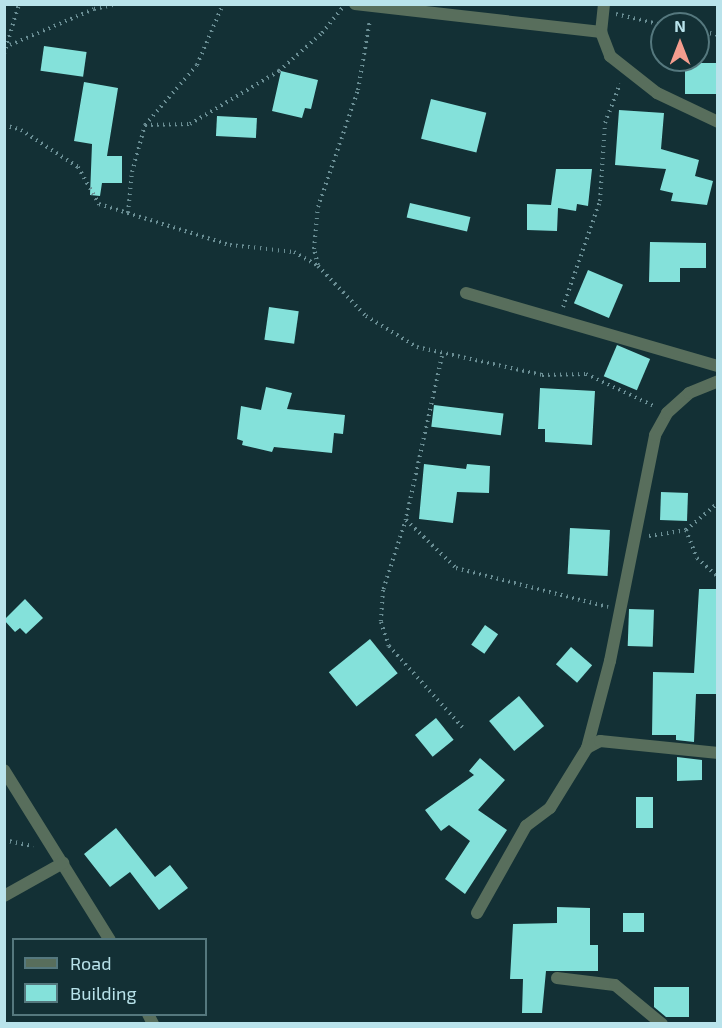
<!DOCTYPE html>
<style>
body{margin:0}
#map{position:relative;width:722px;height:1028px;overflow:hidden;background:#133035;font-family:"Exo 2",sans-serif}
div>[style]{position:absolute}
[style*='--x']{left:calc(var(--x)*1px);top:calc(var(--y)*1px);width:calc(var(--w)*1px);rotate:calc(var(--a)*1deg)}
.building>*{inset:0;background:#84e1da;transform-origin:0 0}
.path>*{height:4px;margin-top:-2px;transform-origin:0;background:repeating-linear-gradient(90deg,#6a8e94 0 1.5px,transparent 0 6px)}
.street>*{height:12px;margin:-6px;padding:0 6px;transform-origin:6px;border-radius:6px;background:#586e5c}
span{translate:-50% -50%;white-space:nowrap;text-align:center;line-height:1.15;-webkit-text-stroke:6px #133035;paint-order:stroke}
.frame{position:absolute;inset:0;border:6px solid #b9e3eb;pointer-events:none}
.legend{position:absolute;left:12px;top:938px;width:195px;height:78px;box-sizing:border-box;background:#133035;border:2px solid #55787e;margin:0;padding:8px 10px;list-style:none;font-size:18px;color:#b9e3eb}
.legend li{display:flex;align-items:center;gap:12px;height:30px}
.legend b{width:30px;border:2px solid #55787e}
.north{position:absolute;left:650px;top:12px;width:60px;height:60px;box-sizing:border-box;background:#133035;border:2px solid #55787e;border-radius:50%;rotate:0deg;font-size:16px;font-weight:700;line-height:24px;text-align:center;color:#b9e3eb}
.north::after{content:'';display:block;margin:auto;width:21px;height:27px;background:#f59d8e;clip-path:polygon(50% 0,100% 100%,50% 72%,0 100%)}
</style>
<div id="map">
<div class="building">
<div style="left:44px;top:46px;width:43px;height:25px;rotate:8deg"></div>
<div style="left:685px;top:63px;width:32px;height:31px"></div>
<div style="clip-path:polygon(281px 71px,318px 80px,311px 109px,305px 108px,302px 118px,272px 111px)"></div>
<div style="clip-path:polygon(84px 82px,118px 88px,107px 156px,122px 156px,122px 183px,102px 183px,100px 196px,90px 195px,92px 144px,74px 141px)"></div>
<div style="left:431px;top:99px;width:57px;height:41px;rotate:14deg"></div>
<div style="clip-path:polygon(619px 110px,664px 113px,661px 149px,699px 160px,695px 176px,713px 181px,707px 205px,671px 201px,673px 193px,660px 190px,666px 169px,615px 165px)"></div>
<div style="left:217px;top:116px;width:40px;height:20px;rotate:3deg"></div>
<div style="clip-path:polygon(556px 169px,592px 169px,588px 206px,577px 204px,576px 211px,558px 208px,557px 231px,527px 230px,527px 204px,551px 205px)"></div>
<div style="left:410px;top:203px;width:62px;height:15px;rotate:13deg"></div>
<div style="clip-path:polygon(650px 242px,706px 243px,706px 268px,680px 268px,680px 282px,649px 282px)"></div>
<div style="left:588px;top:270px;width:38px;height:36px;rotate:23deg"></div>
<div style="left:269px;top:307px;width:30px;height:33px;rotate:8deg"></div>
<div style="left:617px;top:345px;width:36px;height:34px;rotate:23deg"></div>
<div style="clip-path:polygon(266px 387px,292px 393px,287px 409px,345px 415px,343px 434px,334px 433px,332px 453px,274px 447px,272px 452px,242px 445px,243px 441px,237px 439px,241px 406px,261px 410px)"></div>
<div style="clip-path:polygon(540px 388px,595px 391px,592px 445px,545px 442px,545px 429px,538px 429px)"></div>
<div style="left:434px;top:405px;width:70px;height:22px;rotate:7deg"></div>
<div style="clip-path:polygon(424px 464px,466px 469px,467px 464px,490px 466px,489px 493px,457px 492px,453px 523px,419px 519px)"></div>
<div style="left:661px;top:492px;width:27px;height:28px;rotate:2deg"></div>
<div style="left:570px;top:528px;width:40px;height:46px;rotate:3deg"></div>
<div style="clip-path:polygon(699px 589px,717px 589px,717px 694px,696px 694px,694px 742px,676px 740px,676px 735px,652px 735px,653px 672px,694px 673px)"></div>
<div style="clip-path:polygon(25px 599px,43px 618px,26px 634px,20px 628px,15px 632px,4px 620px)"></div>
<div style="left:629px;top:609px;width:25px;height:37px;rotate:2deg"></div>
<div style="left:485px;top:625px;width:16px;height:24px;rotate:35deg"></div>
<div style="left:370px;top:639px;width:44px;height:53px;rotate:51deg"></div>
<div style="left:571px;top:647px;width:28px;height:23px;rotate:41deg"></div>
<div style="left:519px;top:696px;width:39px;height:39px;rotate:50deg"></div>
<div style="left:436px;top:718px;width:28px;height:27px;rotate:51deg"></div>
<div style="clip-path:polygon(677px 757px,702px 760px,702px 780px,677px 781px)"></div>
<div style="clip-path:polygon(480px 758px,505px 780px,478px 810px,507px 830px,465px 894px,445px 879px,470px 841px,449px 825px,441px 831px,425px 810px,474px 775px,469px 771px)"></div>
<div style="left:653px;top:797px;width:31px;height:17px;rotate:90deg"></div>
<div style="clip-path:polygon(116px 828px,155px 877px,170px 865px,188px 888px,159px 910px,130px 872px,110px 887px,84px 854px)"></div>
<div style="clip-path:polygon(557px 907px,590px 908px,590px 945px,598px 945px,598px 971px,546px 971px,542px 1013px,522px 1013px,523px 979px,510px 979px,513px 924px,557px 923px)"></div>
<div style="left:623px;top:913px;width:21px;height:19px"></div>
<div style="clip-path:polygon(654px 987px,689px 987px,689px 1017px,666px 1017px,654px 1007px)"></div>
</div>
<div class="path">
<div style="--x:616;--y:14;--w:47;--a:13.4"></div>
<div style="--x:698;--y:31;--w:20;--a:11"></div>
<div style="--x:10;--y:45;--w:91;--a:-23.2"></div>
<div style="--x:94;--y:9;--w:25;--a:-12"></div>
<div style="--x:4;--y:54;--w:52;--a:-73.3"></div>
<div style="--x:4;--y:125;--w:18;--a:16"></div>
<div style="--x:21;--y:130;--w:68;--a:33"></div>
<div style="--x:78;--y:167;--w:43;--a:60.4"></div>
<div style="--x:99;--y:204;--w:137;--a:17.4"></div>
<div style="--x:230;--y:245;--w:64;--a:6.2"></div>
<div style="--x:294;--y:252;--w:28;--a:30"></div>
<div style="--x:318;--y:266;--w:69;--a:46.2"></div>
<div style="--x:366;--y:316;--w:60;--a:31.3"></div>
<div style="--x:417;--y:347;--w:128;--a:12.6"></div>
<div style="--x:542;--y:375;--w:44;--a:-1.3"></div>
<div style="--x:586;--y:374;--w:77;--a:25.2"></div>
<div style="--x:145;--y:125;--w:45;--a:-1.3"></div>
<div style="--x:190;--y:124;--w:104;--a:-30.8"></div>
<div style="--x:279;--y:71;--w:57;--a:-41.5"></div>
<div style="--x:322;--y:33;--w:33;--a:-51"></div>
<div style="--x:128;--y:213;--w:41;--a:-84.4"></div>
<div style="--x:132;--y:172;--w:49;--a:-74.5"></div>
<div style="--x:145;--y:125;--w:79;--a:-49.1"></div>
<div style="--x:197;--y:65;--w:66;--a:-66.9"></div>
<div style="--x:318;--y:265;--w:16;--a:-104"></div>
<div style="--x:314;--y:249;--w:42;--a:-84.6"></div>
<div style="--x:318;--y:207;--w:124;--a:-71.1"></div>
<div style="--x:358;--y:90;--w:71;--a:-80.3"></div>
<div style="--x:563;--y:307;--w:112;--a:-70.8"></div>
<div style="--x:600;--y:201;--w:78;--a:-86.3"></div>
<div style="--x:605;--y:123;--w:42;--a:-69"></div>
<div style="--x:442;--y:356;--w:167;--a:102.5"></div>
<div style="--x:406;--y:519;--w:75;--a:107.9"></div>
<div style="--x:383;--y:590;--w:32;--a:94"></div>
<div style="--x:381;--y:622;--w:25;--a:72"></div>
<div style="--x:389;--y:646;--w:110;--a:47.9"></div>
<div style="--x:406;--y:520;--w:69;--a:43.8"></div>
<div style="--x:456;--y:568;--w:157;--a:14.4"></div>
<div style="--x:686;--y:530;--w:30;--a:69"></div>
<div style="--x:697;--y:558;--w:28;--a:42"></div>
<div style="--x:649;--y:536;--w:37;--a:-9"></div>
<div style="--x:686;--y:530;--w:42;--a:-40.2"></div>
<div style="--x:4;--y:840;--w:30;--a:12"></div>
</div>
<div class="street">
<div style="--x:355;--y:4;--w:248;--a:6.5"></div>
<div style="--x:604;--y:4;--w:28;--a:96"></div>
<div style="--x:601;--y:32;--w:26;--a:69"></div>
<div style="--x:610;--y:56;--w:60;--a:38.2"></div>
<div style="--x:657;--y:93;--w:68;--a:25.4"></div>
<div style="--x:466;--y:293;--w:262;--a:16.2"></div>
<div style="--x:587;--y:748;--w:90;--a:-75.2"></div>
<div style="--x:610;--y:661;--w:230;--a:-78.7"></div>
<div style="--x:655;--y:435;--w:25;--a:-61"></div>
<div style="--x:667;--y:413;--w:30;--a:-42"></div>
<div style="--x:689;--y:393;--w:31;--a:-22"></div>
<div style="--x:4;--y:770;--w:200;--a:58.1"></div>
<div style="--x:4;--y:896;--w:68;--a:-29.2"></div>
<div style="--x:477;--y:913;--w:100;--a:-60.6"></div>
<div style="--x:526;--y:826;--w:30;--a:-37"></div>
<div style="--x:550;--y:808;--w:70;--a:-58.3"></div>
<div style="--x:587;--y:748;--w:15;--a:-28"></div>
<div style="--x:600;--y:741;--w:119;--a:5.8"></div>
<div style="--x:557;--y:978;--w:58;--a:6.9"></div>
<div style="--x:615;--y:985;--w:61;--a:39.7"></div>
<div style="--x:148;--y:1014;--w:11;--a:63"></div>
</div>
<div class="frame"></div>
<ul class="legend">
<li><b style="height:8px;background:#586e5c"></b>Road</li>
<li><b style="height:16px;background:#84e1da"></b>Building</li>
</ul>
<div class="north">N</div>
</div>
